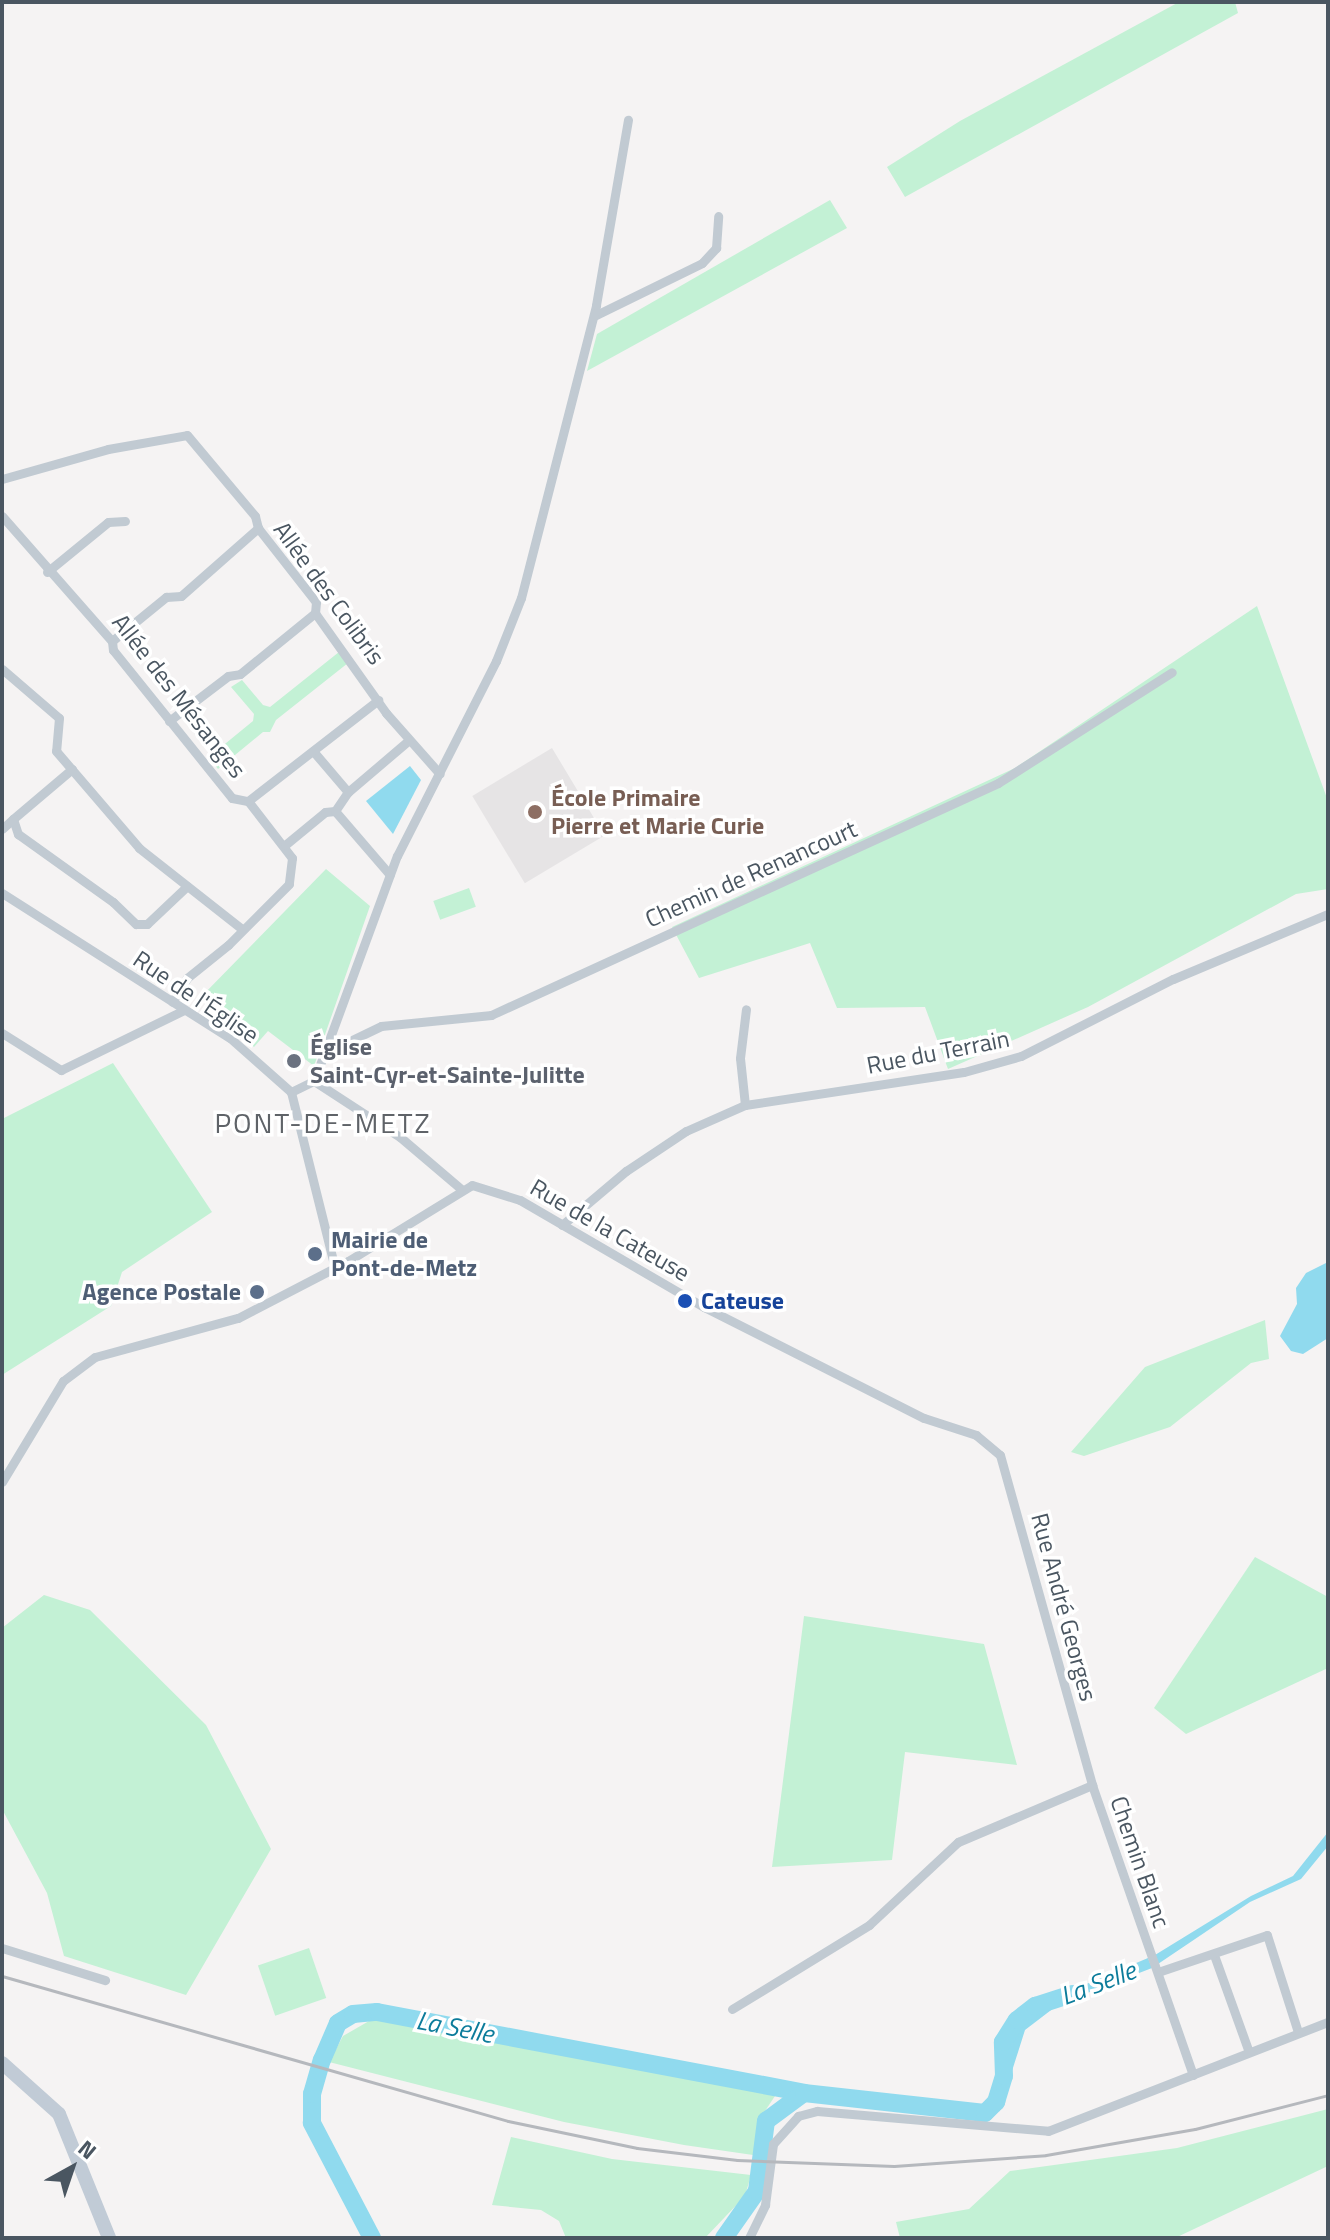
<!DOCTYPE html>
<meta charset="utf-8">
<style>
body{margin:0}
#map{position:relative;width:1330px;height:2240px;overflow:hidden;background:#f5f3f3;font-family:"Titillium Web",sans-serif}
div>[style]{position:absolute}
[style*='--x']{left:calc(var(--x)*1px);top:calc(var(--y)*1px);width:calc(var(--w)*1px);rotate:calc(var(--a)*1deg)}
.education>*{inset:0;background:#e6e4e5;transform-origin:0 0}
.green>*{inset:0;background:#c3f1d5;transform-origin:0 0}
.water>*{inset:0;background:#90daee}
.river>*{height:18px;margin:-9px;padding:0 9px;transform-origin:9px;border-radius:9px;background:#90daee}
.street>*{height:9px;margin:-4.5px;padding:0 4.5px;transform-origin:4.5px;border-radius:4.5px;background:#c1cad2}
.secondary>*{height:14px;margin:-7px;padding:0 7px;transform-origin:7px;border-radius:7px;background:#c1cbd6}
.rail>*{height:3px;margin:-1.5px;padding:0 1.5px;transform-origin:1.5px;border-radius:1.5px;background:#b5b8bd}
.dots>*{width:22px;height:22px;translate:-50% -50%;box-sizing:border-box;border:4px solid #fff;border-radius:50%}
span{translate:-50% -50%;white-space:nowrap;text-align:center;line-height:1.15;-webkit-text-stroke:7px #fff;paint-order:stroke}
.street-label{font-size:24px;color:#4a5661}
.education-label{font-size:24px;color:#785e54;font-weight:700}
.left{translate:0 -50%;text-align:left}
.worship-label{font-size:24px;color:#5b616d;font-weight:700}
.service-label{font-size:24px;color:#4e5e75;font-weight:700}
.right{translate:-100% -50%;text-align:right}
.transit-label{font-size:24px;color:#164399;font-weight:700}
.water-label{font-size:26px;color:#0c7c9b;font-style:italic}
.quarter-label{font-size:28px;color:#5f6368;letter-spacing:2px}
.frame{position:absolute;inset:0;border:4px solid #4a5661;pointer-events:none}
.north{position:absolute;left:32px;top:2128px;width:80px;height:80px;-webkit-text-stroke:6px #fff;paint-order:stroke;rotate:40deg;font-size:22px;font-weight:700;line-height:32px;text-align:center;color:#4a5661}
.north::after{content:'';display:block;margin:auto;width:28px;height:36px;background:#4a5661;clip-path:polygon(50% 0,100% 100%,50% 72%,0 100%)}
</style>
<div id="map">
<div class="education">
<div style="left:552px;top:748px;width:102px;height:93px;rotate:59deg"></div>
</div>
<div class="green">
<div style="clip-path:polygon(1179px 2px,1235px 2px,1238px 13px,905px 197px,887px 167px,960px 121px)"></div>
<div style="clip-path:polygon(830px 200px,847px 228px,587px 371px,597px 334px)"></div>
<div style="clip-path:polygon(1257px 606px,1328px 801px,1328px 889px,1296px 894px,1088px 1007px,948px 1069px,925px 1007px,837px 1008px,810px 943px,699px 978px,672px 927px,1015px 768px)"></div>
<div style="clip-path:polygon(339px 652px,348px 663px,276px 720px,270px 732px,263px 732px,218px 769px,209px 757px,253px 721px,254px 714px,231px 687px,242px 680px,263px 705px,270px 707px)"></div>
<div style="clip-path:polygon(326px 869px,370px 906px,314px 1066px,268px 1031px,254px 1047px,200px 998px)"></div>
<div style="left:469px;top:888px;width:20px;height:38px;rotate:70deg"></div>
<div style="clip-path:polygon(113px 1063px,212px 1212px,122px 1272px,111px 1306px,2px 1375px,2px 1119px)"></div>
<div style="clip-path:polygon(1265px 1320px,1269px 1359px,1251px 1363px,1170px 1427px,1084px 1456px,1071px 1452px,1145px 1367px)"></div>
<div style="clip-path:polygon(1255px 1557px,1328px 1597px,1328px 1668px,1186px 1734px,1154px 1708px)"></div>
<div style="clip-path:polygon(44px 1595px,90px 1610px,206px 1725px,271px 1849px,186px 1995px,64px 1956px,47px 1893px,2px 1809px,2px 1628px)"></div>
<div style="clip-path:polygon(804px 1616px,984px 1644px,1017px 1765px,905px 1752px,892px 1860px,772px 1867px)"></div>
<div style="left:309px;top:1948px;width:53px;height:54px;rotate:71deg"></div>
<div style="clip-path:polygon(376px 2017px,777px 2093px,759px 2120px,753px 2155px,684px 2145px,564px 2122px,329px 2062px,343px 2036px)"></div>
<div style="clip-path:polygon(1328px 2109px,1328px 2166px,1175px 2238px,900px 2238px,896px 2222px,969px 2209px,1010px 2171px,1177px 2148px)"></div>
<div style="clip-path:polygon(511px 2137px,612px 2159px,751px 2175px,745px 2196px,705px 2238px,566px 2238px,559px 2221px,541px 2210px,492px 2205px)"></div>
</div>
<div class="water">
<div style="clip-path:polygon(410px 766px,421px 780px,393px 834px,366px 801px)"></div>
<div style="clip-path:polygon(1328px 1262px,1328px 1338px,1303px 1354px,1291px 1351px,1280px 1336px,1297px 1304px,1296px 1288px,1306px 1273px)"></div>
<div style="clip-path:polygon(1328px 1832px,1328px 1846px,1301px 1879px,1250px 1902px,1158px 1964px,1155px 1955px,1251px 1896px,1293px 1876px)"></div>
<div style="clip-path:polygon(1148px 1958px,1152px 1968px,1059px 2004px,1025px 2030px,999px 2112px,1009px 2051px,1021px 2022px,1058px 1996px)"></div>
</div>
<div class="river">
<div style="--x:372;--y:2238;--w:130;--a:-117.6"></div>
<div style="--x:312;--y:2123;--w:29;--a:-90"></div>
<div style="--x:312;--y:2094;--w:35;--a:-74"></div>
<div style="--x:322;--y:2060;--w:40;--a:-66.6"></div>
<div style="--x:338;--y:2023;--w:17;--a:-31"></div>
<div style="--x:353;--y:2014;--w:24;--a:-5"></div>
<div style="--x:377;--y:2012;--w:435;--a:10.7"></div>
<div style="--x:724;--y:2238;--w:57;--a:-54.9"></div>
<div style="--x:757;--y:2191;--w:71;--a:-82.7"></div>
<div style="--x:766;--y:2121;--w:47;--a:-36.4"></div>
<div style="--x:804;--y:2093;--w:182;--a:6.3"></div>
<div style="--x:985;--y:2113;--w:16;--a:-45"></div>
<div style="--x:996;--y:2102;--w:27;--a:-73"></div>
<div style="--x:1004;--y:2076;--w:34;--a:-92"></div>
<div style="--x:1003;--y:2042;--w:26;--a:-58"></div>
<div style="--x:1017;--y:2020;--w:23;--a:-38"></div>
<div style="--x:1035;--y:2006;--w:39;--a:-18"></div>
</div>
<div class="street">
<div style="--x:594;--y:316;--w:120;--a:-26.1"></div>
<div style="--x:702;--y:263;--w:21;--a:-47"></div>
<div style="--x:716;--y:248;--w:32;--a:-86"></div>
<div style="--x:2;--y:479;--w:110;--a:-15.8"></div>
<div style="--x:108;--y:449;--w:80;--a:-10"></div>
<div style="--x:187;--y:435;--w:106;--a:50"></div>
<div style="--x:255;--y:516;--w:12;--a:76"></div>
<div style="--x:258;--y:528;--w:94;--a:51.9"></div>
<div style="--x:316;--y:602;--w:11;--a:95"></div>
<div style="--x:315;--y:613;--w:123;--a:54.6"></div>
<div style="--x:386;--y:713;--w:81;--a:48.5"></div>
<div style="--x:2;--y:516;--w:167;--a:48.7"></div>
<div style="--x:112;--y:641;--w:9;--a:84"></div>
<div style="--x:113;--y:650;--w:190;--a:51.2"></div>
<div style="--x:232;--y:798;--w:16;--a:11"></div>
<div style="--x:248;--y:801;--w:72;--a:52.3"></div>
<div style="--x:292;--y:858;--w:26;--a:97"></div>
<div style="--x:289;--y:884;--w:86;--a:135"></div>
<div style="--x:228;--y:945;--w:53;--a:141.2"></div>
<div style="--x:187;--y:978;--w:28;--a:122"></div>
<div style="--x:47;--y:572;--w:79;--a:-39.3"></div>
<div style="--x:108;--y:522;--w:17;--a:-3"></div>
<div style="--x:112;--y:641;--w:70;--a:-39.2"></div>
<div style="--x:166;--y:597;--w:15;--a:-4"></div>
<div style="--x:181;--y:596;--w:103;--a:-41.4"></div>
<div style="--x:2;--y:669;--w:75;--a:40.7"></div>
<div style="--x:59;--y:718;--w:33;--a:95"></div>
<div style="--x:56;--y:751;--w:128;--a:49.4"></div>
<div style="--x:139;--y:848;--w:131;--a:38.2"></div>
<div style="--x:169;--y:721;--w:74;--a:-37.3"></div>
<div style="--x:228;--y:676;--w:12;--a:-9"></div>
<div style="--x:240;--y:674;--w:97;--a:-39.1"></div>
<div style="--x:313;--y:751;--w:54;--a:49.5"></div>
<div style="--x:72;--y:769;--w:77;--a:139.7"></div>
<div style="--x:13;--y:819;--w:16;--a:72"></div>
<div style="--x:18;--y:834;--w:117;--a:35.6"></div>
<div style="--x:113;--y:902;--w:32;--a:44"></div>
<div style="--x:136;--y:924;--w:11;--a:0"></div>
<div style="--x:147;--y:924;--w:55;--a:-43.5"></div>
<div style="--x:248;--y:801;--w:165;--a:-37.8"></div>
<div style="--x:335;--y:811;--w:84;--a:49.3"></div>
<div style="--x:2;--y:829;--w:15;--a:-42"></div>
<div style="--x:285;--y:845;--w:52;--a:-39.5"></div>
<div style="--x:325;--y:812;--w:10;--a:-6"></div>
<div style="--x:335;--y:811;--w:23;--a:-56"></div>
<div style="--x:348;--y:792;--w:79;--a:-40.4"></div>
<div style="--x:2;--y:893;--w:270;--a:32.5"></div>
<div style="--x:230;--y:1038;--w:81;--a:41.5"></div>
<div style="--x:291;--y:1092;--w:181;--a:76"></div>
<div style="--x:2;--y:1033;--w:70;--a:32.1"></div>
<div style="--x:61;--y:1070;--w:137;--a:-26"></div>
<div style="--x:325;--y:1053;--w:62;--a:-25.7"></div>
<div style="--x:381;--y:1026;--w:111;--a:-5.7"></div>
<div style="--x:491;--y:1015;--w:558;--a:-24.59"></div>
<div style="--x:998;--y:783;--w:206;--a:-32.5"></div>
<div style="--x:314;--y:1081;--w:103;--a:33.1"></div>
<div style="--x:400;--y:1137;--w:80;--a:40.4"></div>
<div style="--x:291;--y:1092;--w:25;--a:-26"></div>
<div style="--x:314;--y:1081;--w:240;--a:-69.8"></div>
<div style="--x:397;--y:856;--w:219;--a:-63.1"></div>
<div style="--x:496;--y:661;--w:68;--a:-68.4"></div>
<div style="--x:521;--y:598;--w:302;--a:-75.6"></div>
<div style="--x:596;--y:305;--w:188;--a:-80.2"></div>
<div style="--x:745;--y:1105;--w:47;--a:-96.1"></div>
<div style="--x:740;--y:1058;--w:49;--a:-83"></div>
<div style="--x:562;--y:1225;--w:84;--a:-40.2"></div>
<div style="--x:626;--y:1171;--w:72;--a:-33.7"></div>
<div style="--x:686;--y:1131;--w:64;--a:-23.8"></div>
<div style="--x:745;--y:1105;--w:221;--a:-8.6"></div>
<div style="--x:964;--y:1072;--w:59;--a:-15.7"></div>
<div style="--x:1021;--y:1056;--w:170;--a:-26.9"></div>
<div style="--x:1173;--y:979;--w:168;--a:-22.8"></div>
<div style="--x:2;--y:1482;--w:118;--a:-58.9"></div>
<div style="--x:63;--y:1381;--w:40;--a:-37"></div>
<div style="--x:95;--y:1357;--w:148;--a:-15.3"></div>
<div style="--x:238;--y:1318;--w:124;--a:-27.4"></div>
<div style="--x:348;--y:1261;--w:145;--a:-31.5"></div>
<div style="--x:472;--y:1185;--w:50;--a:17.4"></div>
<div style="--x:520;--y:1200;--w:213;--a:30.2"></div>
<div style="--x:704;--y:1307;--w:246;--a:26.8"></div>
<div style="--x:924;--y:1418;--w:55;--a:18.1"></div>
<div style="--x:976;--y:1435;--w:31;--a:40"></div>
<div style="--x:1000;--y:1455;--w:343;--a:74.4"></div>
<div style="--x:1092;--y:1785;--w:307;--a:70.8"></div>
<div style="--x:2;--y:1948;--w:108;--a:17.3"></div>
<div style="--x:1214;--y:1955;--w:103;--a:70.2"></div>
<div style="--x:1158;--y:1972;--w:115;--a:-18.7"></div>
<div style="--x:1267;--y:1935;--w:102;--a:72.3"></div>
<div style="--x:732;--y:2009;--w:161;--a:-31.5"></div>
<div style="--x:869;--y:1925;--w:122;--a:-43"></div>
<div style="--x:958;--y:1842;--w:146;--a:-23"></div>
<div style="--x:749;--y:2238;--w:37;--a:-64"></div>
<div style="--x:765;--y:2205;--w:62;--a:-82.5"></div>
<div style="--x:773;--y:2144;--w:38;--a:-48"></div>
<div style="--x:798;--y:2116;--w:20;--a:-15"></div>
<div style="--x:817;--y:2111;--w:232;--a:4.9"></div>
<div style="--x:1048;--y:2131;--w:300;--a:-21.3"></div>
</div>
<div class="secondary">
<div style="--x:2;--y:2063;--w:76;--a:41.8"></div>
<div style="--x:59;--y:2114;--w:134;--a:68"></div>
</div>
<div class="rail">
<div style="--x:2;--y:1976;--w:526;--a:15.99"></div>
<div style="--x:508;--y:2121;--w:132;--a:11.8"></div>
<div style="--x:637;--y:2148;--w:101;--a:6.8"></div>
<div style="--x:737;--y:2160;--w:157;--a:2.2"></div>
<div style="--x:894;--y:2166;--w:152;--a:-4.1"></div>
<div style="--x:1046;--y:2155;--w:151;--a:-9.9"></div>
<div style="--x:1195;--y:2129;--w:137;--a:-14.3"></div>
</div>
<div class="dots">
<div style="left:535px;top:812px;background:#8d6e63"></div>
<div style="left:294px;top:1061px;background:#6b7280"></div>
<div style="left:315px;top:1254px;background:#5c6f8a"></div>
<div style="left:257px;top:1292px;background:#5c6f8a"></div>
<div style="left:685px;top:1301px;background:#1a4fb4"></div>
</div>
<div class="street-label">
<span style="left:329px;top:593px;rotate:54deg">Allée des Colibris</span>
<span style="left:179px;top:696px;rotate:52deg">Allée des Mésanges</span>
<span style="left:751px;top:874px;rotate:-24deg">Chemin de Renancourt</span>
<span style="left:196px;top:997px;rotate:34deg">Rue de l'Église</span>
<span style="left:938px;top:1052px;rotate:-11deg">Rue du Terrain</span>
<span style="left:610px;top:1230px;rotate:30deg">Rue de la Cateuse</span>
<span style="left:1064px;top:1607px;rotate:75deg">Rue André Georges</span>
<span style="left:1140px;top:1862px;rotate:71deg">Chemin Blanc</span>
</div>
<div class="education-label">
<span class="left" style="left:551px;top:812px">École Primaire<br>Pierre et Marie Curie</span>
</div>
<div class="worship-label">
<span class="left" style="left:310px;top:1061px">Église<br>Saint-Cyr-et-Sainte-Julitte</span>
</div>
<div class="service-label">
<span class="left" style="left:331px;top:1254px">Mairie de<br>Pont-de-Metz</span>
<span class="right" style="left:241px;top:1292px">Agence Postale</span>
</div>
<div class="transit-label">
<span class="left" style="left:701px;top:1301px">Cateuse</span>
</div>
<div class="water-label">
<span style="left:1098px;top:1983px;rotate:-21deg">La Selle</span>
<span style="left:455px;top:2027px;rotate:11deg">La Selle</span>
</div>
<div class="quarter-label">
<span style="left:323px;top:1123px">PONT-DE-METZ</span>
</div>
<div class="frame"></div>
<div class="north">N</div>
</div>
